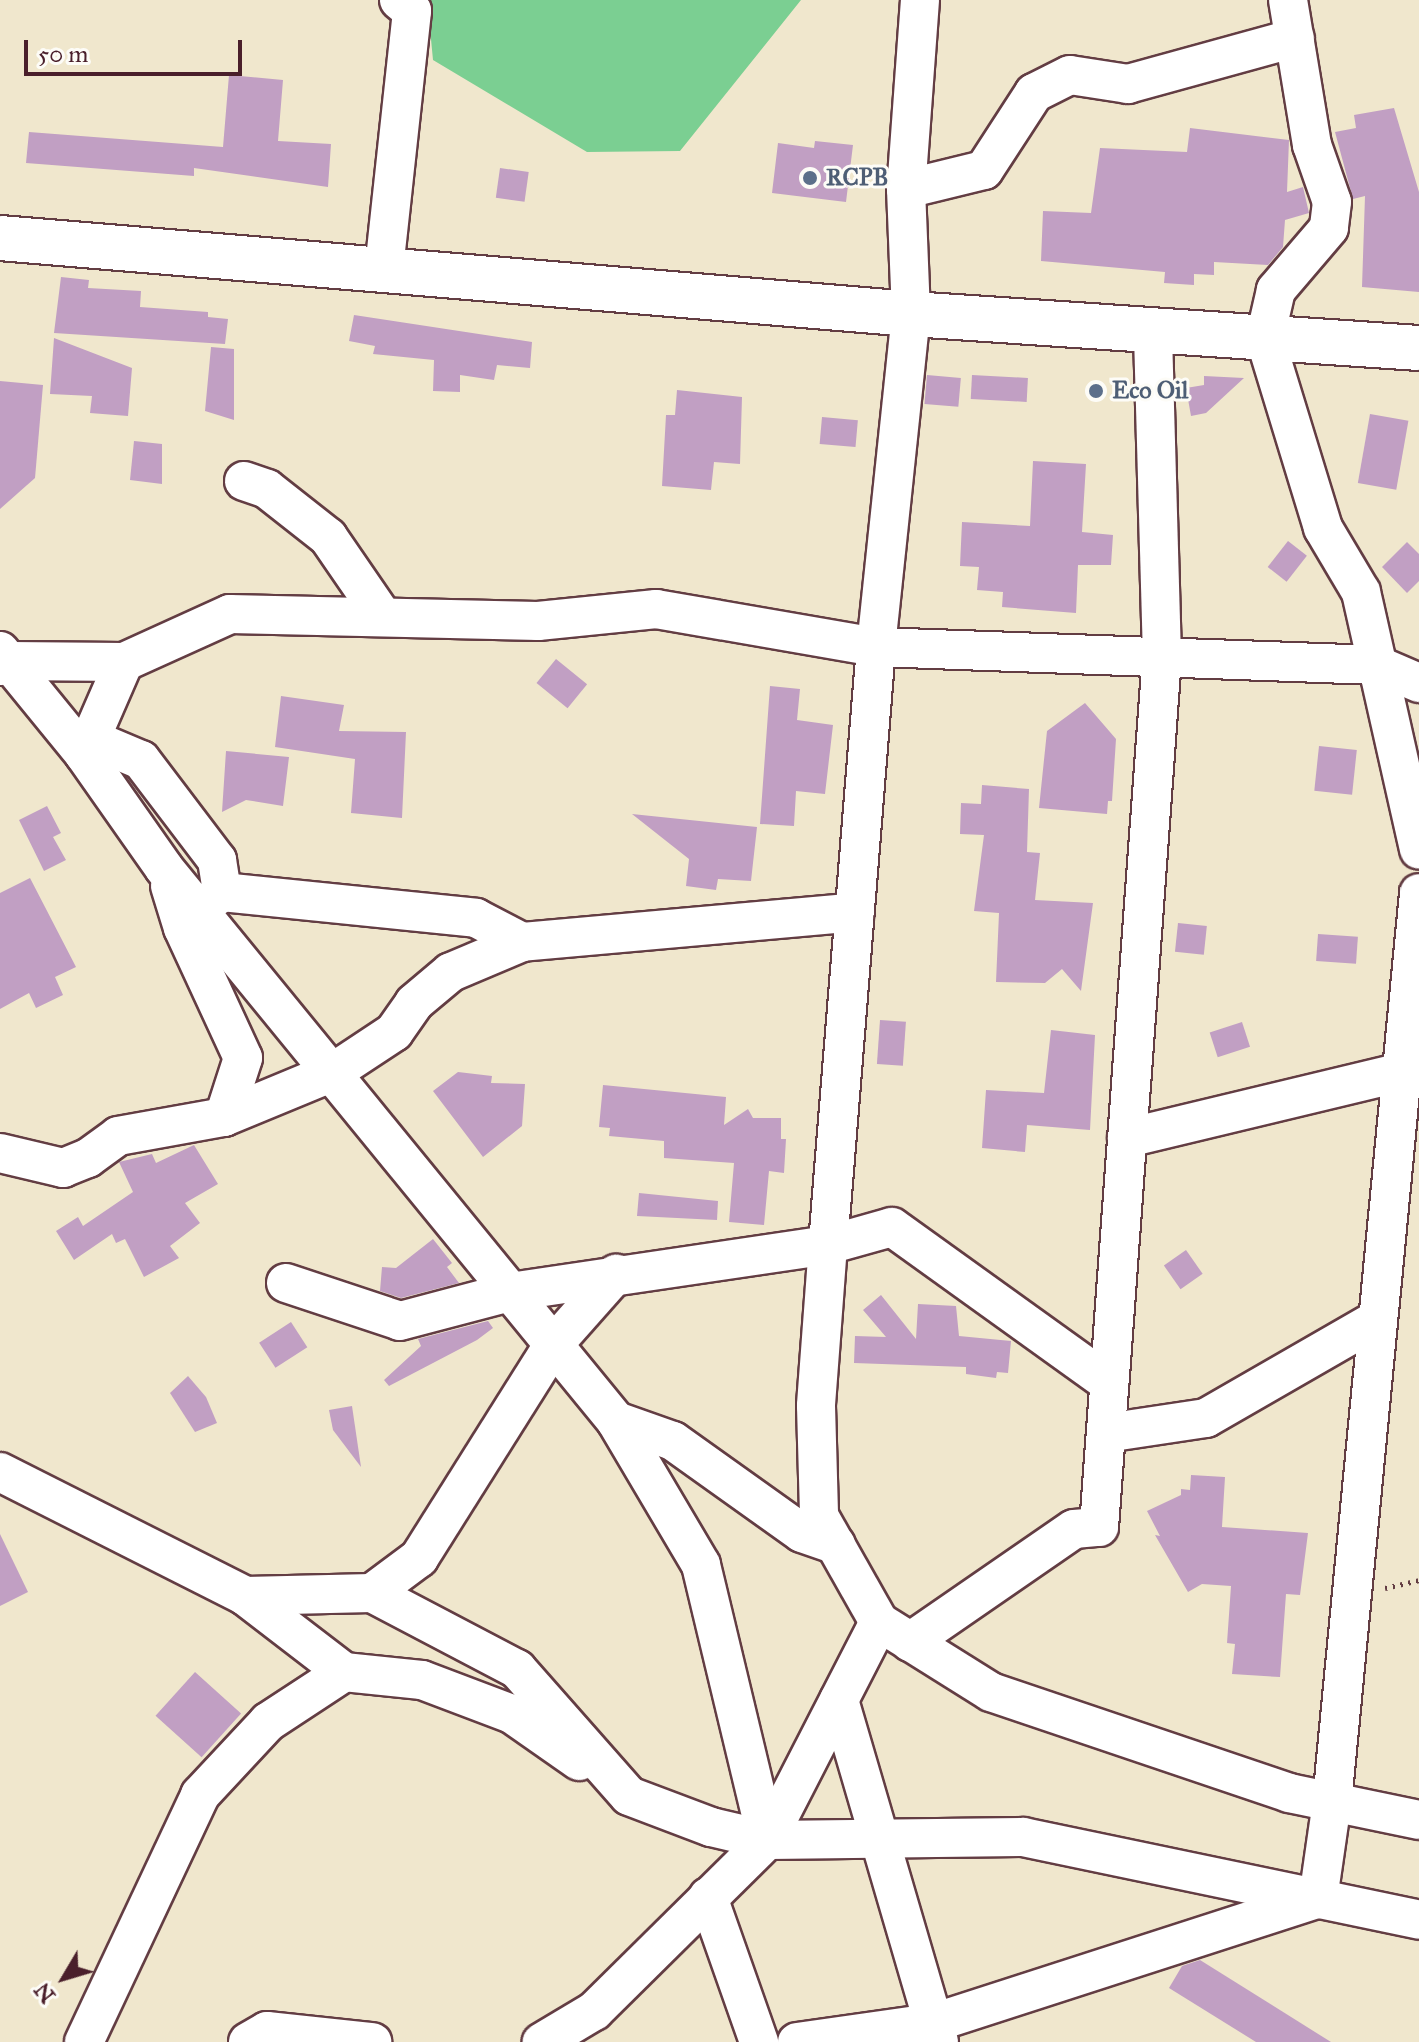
<!DOCTYPE html>
<style>
body{margin:0}
#map{position:relative;width:1419px;height:2042px;overflow:hidden;background:#f0e7cd;font-family:"IM FELL Great Primer",serif}
div>[style]{position:absolute}
[style*='--x']{left:calc(var(--x)*1px);top:calc(var(--y)*1px);width:calc(var(--w)*1px);rotate:calc(var(--a)*1deg)}
.green>*{inset:0;background:#7bcf92}
.building>*{inset:0;background:#c19fc3;transform-origin:0 0}
.path>*{height:5px;margin-top:-2.5px;transform-origin:0;background:repeating-linear-gradient(90deg,#633d43 0 2px,transparent 0 8px)}
.roads{filter:drop-shadow(2px 0 #633d43) drop-shadow(-2px 0 #633d43) drop-shadow(0 2px #633d43) drop-shadow(0 -2px #633d43)}
.minor>*{height:38px;margin:-19px;padding:0 19px;transform-origin:19px;border-radius:19px;background:#fff}
.highway>*{height:44px;margin:-22px;padding:0 22px;transform-origin:22px;border-radius:22px;background:#fff}
.dots>*{width:22px;height:22px;translate:-50% -50%;box-sizing:border-box;border:4px solid #fdfcf7;border-radius:50%}
span{translate:-50% -50%;white-space:nowrap;text-align:center;line-height:1.15;-webkit-text-stroke:6px #fdfcf7;paint-order:stroke}
.service-label{font-size:24px;color:#4e5e75;font-weight:700}
.left{translate:0 -50%;text-align:left}
.north{position:absolute;left:24px;top:1938px;width:80px;height:80px;-webkit-text-stroke:6px #fdfcf7;paint-order:stroke;rotate:232deg;font-size:22px;font-weight:700;line-height:32px;text-align:center;color:#4a1f2b}
.north::after{content:'';display:block;margin:auto;width:28px;height:36px;background:#4a1f2b;clip-path:polygon(50% 0,100% 100%,50% 72%,0 100%)}
.scale{position:absolute;left:24px;top:40px;width:218px;height:36px;box-sizing:border-box;border:4px solid #4a1f2b;border-top:0;padding-left:10px;font-size:24px;line-height:28px;white-space:nowrap;color:#4a1f2b;-webkit-text-stroke:6px #fdfcf7;paint-order:stroke}
</style>
<div id="map">
<div class="green">
<div style="clip-path:polygon(420px 0,801px 0,680px 151px,587px 152px,433px 60px,428px 8px)"></div>
</div>
<div class="building">
<div style="clip-path:polygon(229px 75px,283px 80px,278px 141px,331px 144px,328px 187px,194px 168px,194px 176px,26px 163px,29px 132px,223px 147px)"></div>
<div style="clip-path:polygon(1394px 108px,1419px 192px,1419px 292px,1362px 287px,1365px 196px,1353px 199px,1335px 132px,1356px 128px,1354px 115px)"></div>
<div style="clip-path:polygon(1190px 128px,1289px 140px,1287px 192px,1303px 187px,1309px 213px,1285px 220px,1283px 247px,1268px 265px,1214px 262px,1214px 275px,1194px 274px,1194px 285px,1164px 283px,1165px 272px,1041px 261px,1043px 211px,1091px 213px,1100px 148px,1187px 152px)"></div>
<div style="clip-path:polygon(815px 141px,853px 145px,846px 202px,772px 193px,778px 143px,814px 148px)"></div>
<div style="left:500px;top:168px;width:29px;height:30px;rotate:8deg"></div>
<div style="clip-path:polygon(61px 277px,89px 280px,88px 288px,141px 291px,140px 307px,208px 312px,208px 317px,228px 319px,225px 344px,54px 333px)"></div>
<div style="clip-path:polygon(354px 315px,532px 342px,530px 368px,497px 365px,494px 380px,460px 375px,460px 392px,433px 391px,434px 360px,373px 354px,375px 346px,349px 341px)"></div>
<div style="clip-path:polygon(54px 338px,132px 368px,128px 416px,90px 413px,92px 396px,50px 394px)"></div>
<div style="clip-path:polygon(211px 347px,234px 349px,234px 420px,205px 411px)"></div>
<div style="left:927px;top:375px;width:34px;height:29px;rotate:5deg"></div>
<div style="left:972px;top:375px;width:56px;height:24px;rotate:3deg"></div>
<div style="clip-path:polygon(1204px 376px,1244px 378px,1206px 413px,1191px 416px,1186px 388px,1204px 385px)"></div>
<div style="clip-path:polygon(0 381px,43px 385px,35px 478px,0 509px)"></div>
<div style="clip-path:polygon(677px 390px,742px 397px,740px 464px,714px 462px,711px 490px,662px 486px,666px 415px,675px 415px)"></div>
<div style="left:1370px;top:414px;width:39px;height:70px;rotate:10deg"></div>
<div style="left:822px;top:417px;width:36px;height:27px;rotate:5deg"></div>
<div style="clip-path:polygon(134px 441px,162px 444px,162px 484px,130px 480px)"></div>
<div style="clip-path:polygon(1033px 461px,1086px 464px,1082px 532px,1113px 535px,1111px 565px,1078px 565px,1076px 613px,1002px 607px,1003px 592px,977px 590px,979px 567px,960px 566px,962px 522px,1030px 526px)"></div>
<div style="left:1288px;top:541px;width:24px;height:33px;rotate:38deg"></div>
<div style="clip-path:polygon(1407px 542px,1419px 554px,1419px 581px,1407px 593px,1382px 567px)"></div>
<div style="left:556px;top:659px;width:40px;height:31px;rotate:39deg"></div>
<div style="clip-path:polygon(770px 686px,800px 689px,797px 720px,833px 725px,825px 794px,796px 791px,794px 826px,760px 824px)"></div>
<div style="clip-path:polygon(281px 696px,344px 705px,339px 731px,406px 732px,402px 818px,351px 813px,355px 759px,275px 747px)"></div>
<div style="clip-path:polygon(1085px 703px,1116px 739px,1112px 801px,1108px 801px,1107px 814px,1039px 808px,1047px 731px)"></div>
<div style="left:1319px;top:746px;width:38px;height:45px;rotate:6deg"></div>
<div style="clip-path:polygon(226px 751px,289px 757px,283px 806px,246px 800px,222px 812px)"></div>
<div style="clip-path:polygon(982px 785px,1029px 789px,1027px 852px,1040px 853px,1035px 900px,1093px 903px,1081px 991px,1062px 969px,1045px 983px,996px 982px,999px 913px,974px 911px,984px 835px,960px 834px,961px 803px,981px 804px)"></div>
<div style="clip-path:polygon(47px 806px,61px 833px,53px 837px,66px 860px,44px 871px,19px 820px)"></div>
<div style="clip-path:polygon(632px 814px,757px 827px,751px 881px,718px 879px,716px 890px,686px 886px,689px 859px)"></div>
<div style="clip-path:polygon(30px 878px,76px 967px,55px 977px,63px 995px,36px 1008px,29px 993px,0 1009px,0 893px)"></div>
<div style="left:1178px;top:923px;width:29px;height:29px;rotate:6deg"></div>
<div style="left:1318px;top:934px;width:40px;height:27px;rotate:4deg"></div>
<div style="left:880px;top:1020px;width:26px;height:44px;rotate:4deg"></div>
<div style="left:1242px;top:1022px;width:26px;height:34px;rotate:72deg"></div>
<div style="clip-path:polygon(1051px 1030px,1095px 1035px,1090px 1130px,1027px 1125px,1025px 1152px,982px 1148px,986px 1090px,1044px 1093px)"></div>
<div style="clip-path:polygon(458px 1072px,492px 1076px,491px 1083px,525px 1084px,522px 1126px,483px 1157px,433px 1091px)"></div>
<div style="clip-path:polygon(603px 1085px,726px 1097px,724px 1125px,748px 1109px,753px 1118px,781px 1118px,781px 1139px,786px 1139px,784px 1173px,769px 1171px,764px 1225px,729px 1222px,734px 1163px,664px 1158px,664px 1141px,609px 1136px,610px 1128px,599px 1127px)"></div>
<div style="clip-path:polygon(194px 1145px,218px 1184px,185px 1203px,200px 1223px,170px 1246px,179px 1258px,144px 1277px,125px 1239px,116px 1243px,112px 1234px,74px 1260px,56px 1231px,78px 1217px,83px 1226px,133px 1192px,119px 1162px,152px 1154px,156px 1163px)"></div>
<div style="clip-path:polygon(639px 1193px,718px 1201px,717px 1220px,637px 1216px)"></div>
<div style="clip-path:polygon(433px 1239px,452px 1263px,447px 1267px,459px 1283px,401px 1298px,380px 1291px,382px 1267px,396px 1268px)"></div>
<div style="left:1186px;top:1250px;width:29px;height:27px;rotate:55deg"></div>
<div style="clip-path:polygon(881px 1295px,916px 1339px,918px 1304px,956px 1306px,959px 1336px,1011px 1341px,1008px 1373px,997px 1372px,996px 1378px,966px 1374px,966px 1367px,854px 1363px,855px 1336px,886px 1337px,863px 1310px)"></div>
<div style="clip-path:polygon(488px 1321px,493px 1328px,477px 1340px,389px 1386px,384px 1380px,421px 1346px,418px 1339px)"></div>
<div style="left:291px;top:1322px;width:30px;height:38px;rotate:57deg"></div>
<div style="clip-path:polygon(188px 1376px,206px 1397px,217px 1423px,195px 1432px,170px 1393px)"></div>
<div style="clip-path:polygon(352px 1406px,361px 1467px,333px 1430px,329px 1410px)"></div>
<div style="clip-path:polygon(1191px 1475px,1225px 1477px,1222px 1527px,1308px 1533px,1300px 1595px,1286px 1594px,1280px 1677px,1232px 1674px,1235px 1644px,1227px 1643px,1231px 1586px,1202px 1584px,1188px 1592px,1155px 1535px,1160px 1536px,1147px 1511px,1181px 1495px,1181px 1489px,1190px 1490px)"></div>
<div style="clip-path:polygon(0 1534px,28px 1592px,0 1606px)"></div>
<div style="left:195px;top:1672px;width:62px;height:59px;rotate:42deg"></div>
<div style="clip-path:polygon(1200px 1960px,1331px 2042px,1256px 2042px,1169px 1988px,1182px 1966px)"></div>
</div>
<div class="path">
<div style="--x:1385;--y:1588;--w:35;--a:-13"></div>
</div>
<div class="roads">
<div class="minor">
<div style="--x:920;--y:0;--w:190;--a:94.2"></div>
<div style="--x:906;--y:189;--w:125;--a:87.7"></div>
<div style="--x:911;--y:314;--w:335;--a:96"></div>
<div style="--x:876;--y:647;--w:600;--a:94.59"></div>
<div style="--x:828;--y:1245;--w:161;--a:94.3"></div>
<div style="--x:816;--y:1406;--w:110;--a:88.4"></div>
<div style="--x:819;--y:1516;--w:122;--a:60.5"></div>
<div style="--x:879;--y:1622;--w:132;--a:32"></div>
<div style="--x:991;--y:1692;--w:315;--a:18.7"></div>
<div style="--x:1289;--y:1793;--w:133;--a:11.7"></div>
<div style="--x:1288;--y:0;--w:147;--a:80.6"></div>
<div style="--x:1312;--y:145;--w:60;--a:70.7"></div>
<div style="--x:1332;--y:202;--w:26;--a:97"></div>
<div style="--x:1329;--y:228;--w:82;--a:130.5"></div>
<div style="--x:1276;--y:290;--w:49;--a:102.9"></div>
<div style="--x:1265;--y:338;--w:199;--a:73"></div>
<div style="--x:1323;--y:528;--w:74;--a:59.3"></div>
<div style="--x:1361;--y:592;--w:264;--a:77.3"></div>
<div style="--x:906;--y:189;--w:80;--a:-13.7"></div>
<div style="--x:984;--y:170;--w:92;--a:-57"></div>
<div style="--x:1034;--y:93;--w:40;--a:-26.6"></div>
<div style="--x:1070;--y:75;--w:59;--a:8.8"></div>
<div style="--x:1128;--y:84;--w:173;--a:-15.4"></div>
<div style="--x:384;--y:269;--w:260;--a:-83.8"></div>
<div style="--x:412;--y:11;--w:17;--a:-140"></div>
<div style="--x:244;--y:481;--w:24;--a:19"></div>
<div style="--x:267;--y:489;--w:78;--a:38.2"></div>
<div style="--x:328;--y:537;--w:97;--a:55.5"></div>
<div style="--x:0;--y:651;--w:133;--a:50.8"></div>
<div style="--x:84;--y:754;--w:139;--a:54.9"></div>
<div style="--x:164;--y:868;--w:714;--a:50.74"></div>
<div style="--x:616;--y:1421;--w:167;--a:59.4"></div>
<div style="--x:701;--y:1565;--w:283;--a:76.5"></div>
<div style="--x:767;--y:1840;--w:243;--a:135.3"></div>
<div style="--x:594;--y:2011;--w:61;--a:149.2"></div>
<div style="--x:0;--y:666;--w:10;--a:-29"></div>
<div style="--x:9;--y:661;--w:115;--a:0.5"></div>
<div style="--x:91;--y:739;--w:54;--a:22.8"></div>
<div style="--x:141;--y:760;--w:126;--a:52.8"></div>
<div style="--x:217;--y:860;--w:32;--a:81"></div>
<div style="--x:84;--y:754;--w:100;--a:-66.5"></div>
<div style="--x:124;--y:662;--w:116;--a:-24.4"></div>
<div style="--x:230;--y:614;--w:308;--a:1.3"></div>
<div style="--x:538;--y:621;--w:119;--a:-5.8"></div>
<div style="--x:656;--y:609;--w:223;--a:9.8"></div>
<div style="--x:876;--y:647;--w:501;--a:2.06"></div>
<div style="--x:1377;--y:665;--w:46;--a:23.2"></div>
<div style="--x:170;--y:886;--w:44;--a:72.8"></div>
<div style="--x:183;--y:928;--w:143;--a:65.2"></div>
<div style="--x:243;--y:1058;--w:62;--a:107.9"></div>
<div style="--x:199;--y:909;--w:29;--a:-36"></div>
<div style="--x:222;--y:892;--w:255;--a:5.8"></div>
<div style="--x:476;--y:918;--w:52;--a:27.6"></div>
<div style="--x:1127;--y:1138;--w:283;--a:-13.5"></div>
<div style="--x:0;--y:1153;--w:65;--a:13.4"></div>
<div style="--x:63;--y:1168;--w:27;--a:-22"></div>
<div style="--x:88;--y:1158;--w:37;--a:-36"></div>
<div style="--x:118;--y:1136;--w:108;--a:-10.2"></div>
<div style="--x:224;--y:1117;--w:120;--a:-22.5"></div>
<div style="--x:335;--y:1071;--w:71;--a:-33.5"></div>
<div style="--x:394;--y:1032;--w:35;--a:-55"></div>
<div style="--x:414;--y:1003;--w:48;--a:-40"></div>
<div style="--x:451;--y:972;--w:77;--a:-22.9"></div>
<div style="--x:522;--y:942;--w:334;--a:-5.1"></div>
<div style="--x:286;--y:1283;--w:120;--a:18.4"></div>
<div style="--x:400;--y:1321;--w:114;--a:-14.8"></div>
<div style="--x:510;--y:1292;--w:321;--a:-8.4"></div>
<div style="--x:828;--y:1245;--w:66;--a:-15.7"></div>
<div style="--x:892;--y:1227;--w:267;--a:35.7"></div>
<div style="--x:616;--y:1421;--w:60;--a:19.3"></div>
<div style="--x:673;--y:1441;--w:158;--a:35.5"></div>
<div style="--x:802;--y:1533;--w:36;--a:19"></div>
<div style="--x:1106;--y:1433;--w:101;--a:-8.5"></div>
<div style="--x:1206;--y:1418;--w:198;--a:-29.9"></div>
<div style="--x:0;--y:1472;--w:275;--a:26.8"></div>
<div style="--x:245;--y:1596;--w:127;--a:-1.4"></div>
<div style="--x:372;--y:1593;--w:164;--a:27.7"></div>
<div style="--x:517;--y:1669;--w:169;--a:48.6"></div>
<div style="--x:629;--y:1796;--w:88;--a:20.7"></div>
<div style="--x:711;--y:1827;--w:57;--a:13.1"></div>
<div style="--x:767;--y:1840;--w:256;--a:-0.7"></div>
<div style="--x:1023;--y:1837;--w:405;--a:11.8"></div>
<div style="--x:372;--y:1593;--w:59;--a:-36.7"></div>
<div style="--x:419;--y:1558;--w:253;--a:-57.8"></div>
<div style="--x:554;--y:1344;--w:94;--a:-48.5"></div>
<div style="--x:245;--y:1596;--w:125;--a:37.5"></div>
<div style="--x:344;--y:1672;--w:78;--a:5.9"></div>
<div style="--x:422;--y:1680;--w:96;--a:20.7"></div>
<div style="--x:512;--y:1714;--w:82;--a:35"></div>
<div style="--x:910;--y:1642;--w:199;--a:-34.6"></div>
<div style="--x:1074;--y:1529;--w:25;--a:-5"></div>
<div style="--x:1099;--y:1527;--w:872;--a:-85.86"></div>
<div style="--x:1162;--y:657;--w:325;--a:-91.6"></div>
<div style="--x:839;--y:1700;--w:356;--a:73.7"></div>
<div style="--x:767;--y:1840;--w:245;--a:-62.8"></div>
<div style="--x:708;--y:1897;--w:154;--a:70.6"></div>
<div style="--x:84;--y:2042;--w:273;--a:-64.8"></div>
<div style="--x:200;--y:1795;--w:100;--a:-47"></div>
<div style="--x:268;--y:1722;--w:91;--a:-33.3"></div>
<div style="--x:248;--y:2042;--w:22;--a:-30"></div>
<div style="--x:267;--y:2031;--w:106;--a:6"></div>
<div style="--x:797;--y:2042;--w:137;--a:-8"></div>
<div style="--x:933;--y:2023;--w:404;--a:-17.9"></div>
<div style="--x:1318;--y:1899;--w:98;--a:-81.8"></div>
<div style="--x:1332;--y:1802;--w:913;--a:-84.53"></div>
</div>
<div class="highway">
<div style="--x:0;--y:238;--w:914;--a:4.77"></div>
<div style="--x:911;--y:314;--w:509;--a:3.83"></div>
</div>
</div>
<div class="dots">
<div style="left:810px;top:178px;background:#5c6f8a"></div>
<div style="left:1096px;top:391px;background:#5c6f8a"></div>
</div>
<div class="service-label">
<span class="left" style="left:826px;top:178px">RCPB</span>
<span class="left" style="left:1112px;top:391px">Eco Oil</span>
</div>
<div class="north">N</div>
<div class="scale">50 m</div>
</div>
